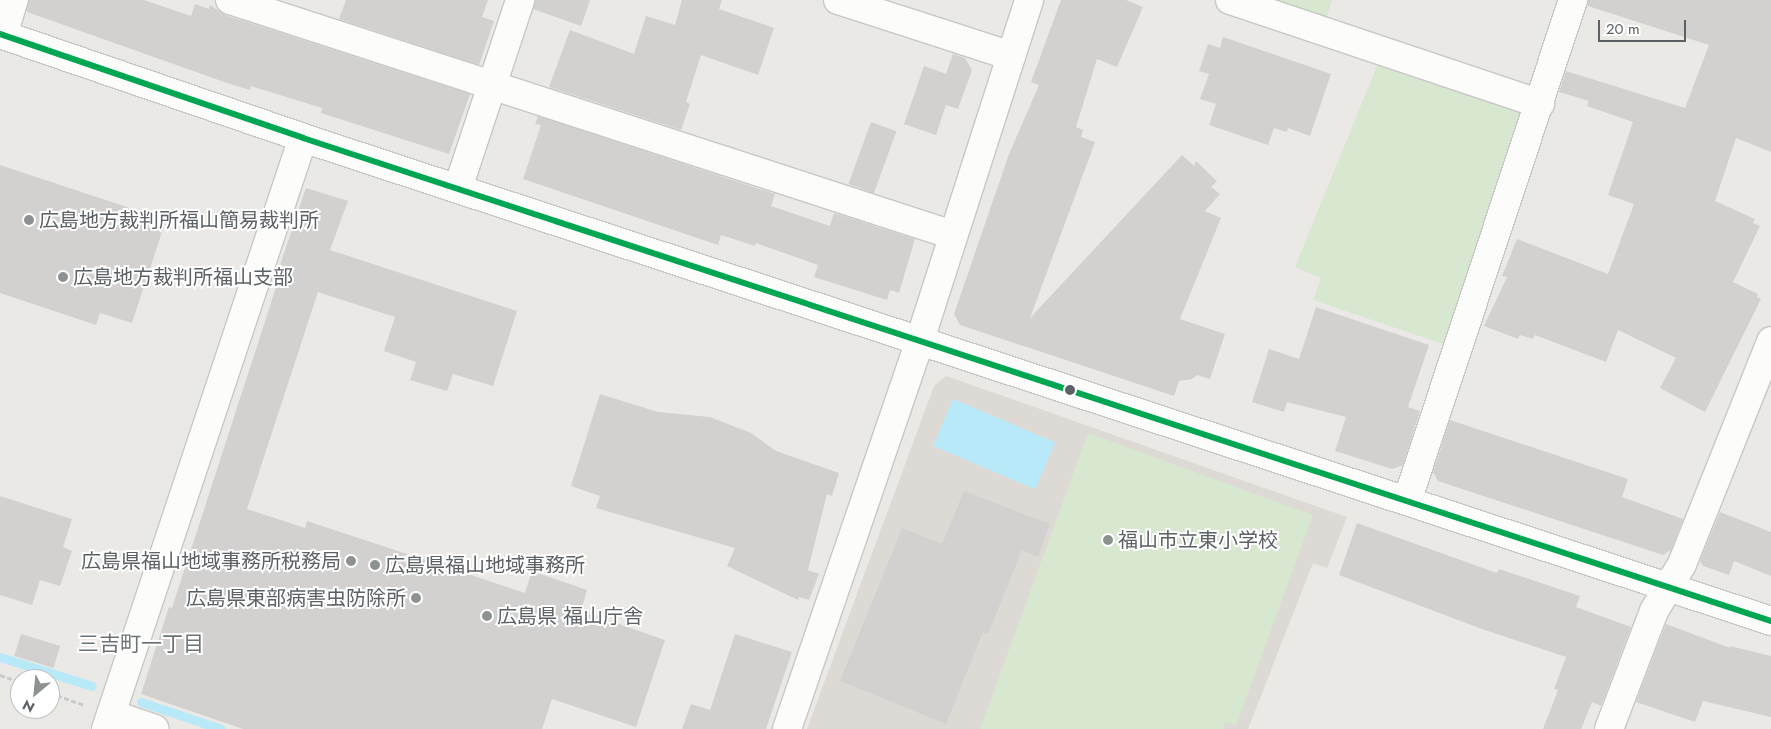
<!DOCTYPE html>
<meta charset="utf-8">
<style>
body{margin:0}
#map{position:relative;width:1771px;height:729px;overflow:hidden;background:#ebe9e6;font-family:Jost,"Noto Sans JP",sans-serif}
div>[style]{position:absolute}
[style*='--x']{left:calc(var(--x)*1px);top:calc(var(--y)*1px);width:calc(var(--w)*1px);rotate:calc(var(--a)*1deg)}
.education>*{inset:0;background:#ddd9d5}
.green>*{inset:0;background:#d7e7d0}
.water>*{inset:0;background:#b8e9f8;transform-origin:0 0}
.stream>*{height:9px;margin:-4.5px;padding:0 4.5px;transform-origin:4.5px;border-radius:4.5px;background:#b8e9f8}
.building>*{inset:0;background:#d3d1d0;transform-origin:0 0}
.path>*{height:3px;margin-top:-1.5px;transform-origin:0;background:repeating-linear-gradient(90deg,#c6cdc8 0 5px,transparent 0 7.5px)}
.roads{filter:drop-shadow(1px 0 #c6c7c7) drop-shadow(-1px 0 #c6c7c7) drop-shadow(0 1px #c6c7c7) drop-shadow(0 -1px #c6c7c7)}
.street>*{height:28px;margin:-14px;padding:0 14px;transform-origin:14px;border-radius:14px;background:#fcfcfb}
.secondary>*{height:28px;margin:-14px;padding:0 14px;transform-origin:14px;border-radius:14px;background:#fcfcfb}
.bus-1>*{height:6px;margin:-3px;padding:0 3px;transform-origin:3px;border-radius:3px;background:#00a651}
.dots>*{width:14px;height:14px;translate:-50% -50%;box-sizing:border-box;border:2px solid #fff;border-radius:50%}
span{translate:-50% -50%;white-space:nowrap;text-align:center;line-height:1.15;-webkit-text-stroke:4px #fff;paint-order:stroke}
.poi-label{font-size:20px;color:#5b6164}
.left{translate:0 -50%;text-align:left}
.right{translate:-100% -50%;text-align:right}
.neighbourhood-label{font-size:21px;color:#6c7376}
.north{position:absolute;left:10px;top:669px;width:50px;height:50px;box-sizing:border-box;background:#fff;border:1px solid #bdc0c1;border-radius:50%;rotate:208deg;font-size:14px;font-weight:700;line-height:20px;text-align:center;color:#5b6164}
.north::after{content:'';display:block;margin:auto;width:18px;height:22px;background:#8d9192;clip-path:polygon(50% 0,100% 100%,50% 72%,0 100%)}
.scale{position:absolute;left:1598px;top:20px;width:88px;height:22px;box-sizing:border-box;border:2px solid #5b6164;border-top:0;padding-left:6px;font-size:15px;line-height:18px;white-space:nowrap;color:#5b6164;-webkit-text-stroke:4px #fff;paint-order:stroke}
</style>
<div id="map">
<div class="education">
<div style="clip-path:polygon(946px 376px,1347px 517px,1327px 568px,1313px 563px,1248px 729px,807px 729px,934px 386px)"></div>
</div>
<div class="green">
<div style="clip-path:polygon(1276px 0,1332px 0,1327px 17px)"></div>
<div style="clip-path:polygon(1379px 61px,1518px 107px,1521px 115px,1443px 344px,1313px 300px,1321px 278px,1295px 267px)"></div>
<div style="clip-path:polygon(1088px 433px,1313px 515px,1236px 726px,1225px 722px,1223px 729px,980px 729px)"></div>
</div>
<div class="water">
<div style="left:953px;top:399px;width:111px;height:51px;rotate:23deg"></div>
</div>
<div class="stream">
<div style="--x:0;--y:657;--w:96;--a:17.5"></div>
<div style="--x:141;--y:702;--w:84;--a:18.6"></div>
</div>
<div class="building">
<div style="clip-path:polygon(29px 0,144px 0,191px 16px,195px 4px,209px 9px,210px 5px,225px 15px,470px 94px,449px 154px,321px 113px,322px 108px,251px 86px,250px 90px,227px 83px,27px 12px)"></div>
<div style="clip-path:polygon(346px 0,488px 0,482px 17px,494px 21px,479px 65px,339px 19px)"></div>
<div style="clip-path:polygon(535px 0,590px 0,581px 26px,533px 9px)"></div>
<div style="clip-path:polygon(682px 0,722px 0,719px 9px,774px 28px,758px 75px,701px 55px,686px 102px,690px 104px,681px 130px,549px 87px,570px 30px,634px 54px,646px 16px,675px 25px)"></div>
<div style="clip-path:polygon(1061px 0,1126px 0,1143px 7px,1117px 67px,1097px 59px,1076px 127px,1083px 130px,1081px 137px,1095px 142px,1030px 318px,1182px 155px,1194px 166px,1196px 161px,1217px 181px,1211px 187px,1220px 194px,1205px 211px,1221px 218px,1180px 319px,1225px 334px,1210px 379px,1197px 375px,1192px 379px,1179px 381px,1174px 396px,960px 325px,954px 314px,1009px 154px,1039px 85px,1031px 82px)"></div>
<div style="clip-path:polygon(1588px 0,1771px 0,1771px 152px,1736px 138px,1715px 201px,1755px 219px,1753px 223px,1760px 226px,1733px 282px,1758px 294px,1757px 297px,1761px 299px,1705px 412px,1660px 388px,1676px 358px,1618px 330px,1606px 362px,1535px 335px,1533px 339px,1520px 335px,1518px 339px,1484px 326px,1507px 277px,1502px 276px,1517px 239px,1608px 274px,1634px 204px,1608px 195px,1633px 122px,1587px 106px,1589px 101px,1559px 92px,1566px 71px,1685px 108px,1709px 45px,1588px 6px)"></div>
<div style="clip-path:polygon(1223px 37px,1331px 74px,1310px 136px,1288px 128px,1287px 132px,1274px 128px,1268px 145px,1209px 125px,1216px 104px,1200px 99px,1209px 74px,1199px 71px,1208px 44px,1220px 48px)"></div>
<div style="clip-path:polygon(953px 54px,965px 58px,972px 70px,958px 109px,946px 105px,936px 135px,904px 124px,924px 66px,946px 74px)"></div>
<div style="clip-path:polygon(538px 116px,775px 194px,771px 206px,830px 226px,834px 213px,915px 239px,899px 293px,890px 290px,887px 300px,814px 277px,818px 265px,756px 243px,755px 246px,721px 235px,718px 245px,523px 179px,541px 125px,535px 124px)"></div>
<div style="left:871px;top:122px;width:27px;height:66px;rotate:20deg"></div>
<div style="clip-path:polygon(0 165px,166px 220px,132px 323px,100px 313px,96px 325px,0 293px)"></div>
<div style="clip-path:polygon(306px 188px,348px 201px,330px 250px,517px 311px,493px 386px,453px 374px,447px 391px,410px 380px,416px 362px,384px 351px,395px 317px,318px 292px,247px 509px,305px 528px,307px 521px,525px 593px,532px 571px,587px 590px,581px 611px,665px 640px,636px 727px,552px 699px,542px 729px,243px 729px,141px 694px,169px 607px,172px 608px,283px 266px,280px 265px)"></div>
<div style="clip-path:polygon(1316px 307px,1429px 345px,1408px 407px,1420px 411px,1403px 465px,1392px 469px,1335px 451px,1346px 417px,1287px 402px,1284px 412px,1252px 402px,1269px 349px,1299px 359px)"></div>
<div style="clip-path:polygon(600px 394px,658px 412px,710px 417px,751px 433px,776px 451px,839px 473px,832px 496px,827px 494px,808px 570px,819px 574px,809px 600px,799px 597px,798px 600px,727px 566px,735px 548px,596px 508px,600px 496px,571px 486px)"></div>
<div style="clip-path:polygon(1450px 420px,1628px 479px,1622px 497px,1683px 519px,1671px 550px,1663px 555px,1438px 481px,1433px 472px)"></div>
<div style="clip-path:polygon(964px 491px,1050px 524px,1038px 557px,1022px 550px,988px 634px,983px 632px,946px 724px,840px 681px,902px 528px,942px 544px)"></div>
<div style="clip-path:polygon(0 496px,72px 519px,63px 547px,72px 551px,60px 586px,40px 580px,32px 605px,0 595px)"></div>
<div style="clip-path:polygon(1720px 512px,1771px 532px,1771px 576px,1734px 561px,1729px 575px,1703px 566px,1700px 561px)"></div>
<div style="clip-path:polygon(1357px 523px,1497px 573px,1499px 569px,1580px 596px,1576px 607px,1631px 627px,1601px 706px,1592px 702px,1581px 729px,1543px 729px,1558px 690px,1554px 689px,1566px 657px,1479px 628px,1339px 575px)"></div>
<div style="clip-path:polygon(1666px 624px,1730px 648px,1730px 646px,1771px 656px,1771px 717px,1703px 701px,1695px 722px,1636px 702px)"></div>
<div style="left:21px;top:634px;width:41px;height:23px;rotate:17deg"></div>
<div style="clip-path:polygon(735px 634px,792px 652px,766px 729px,682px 729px,691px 704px,710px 710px)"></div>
</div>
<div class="path">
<div style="--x:0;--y:675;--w:21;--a:19"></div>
<div style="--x:50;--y:693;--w:37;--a:19"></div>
</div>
<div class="roads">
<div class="street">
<div style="--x:230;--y:0;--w:760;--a:18.01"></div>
<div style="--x:838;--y:0;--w:182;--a:17.9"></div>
<div style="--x:1230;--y:0;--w:327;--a:18.5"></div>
<div style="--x:3;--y:35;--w:37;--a:-73"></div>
<div style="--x:458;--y:188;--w:198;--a:-71.7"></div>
<div style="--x:1407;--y:501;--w:528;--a:-71.67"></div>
<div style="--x:111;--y:714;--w:46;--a:18.8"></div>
<div style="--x:106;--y:729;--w:623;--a:-71.57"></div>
<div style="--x:787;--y:729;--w:411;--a:-71.1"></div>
<div style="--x:920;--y:340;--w:357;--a:-72.2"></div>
<div style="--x:1609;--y:729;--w:126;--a:-69.1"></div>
<div style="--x:1654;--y:611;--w:55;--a:-59.2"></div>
<div style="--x:1682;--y:564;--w:240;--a:-68.2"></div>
</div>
<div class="secondary">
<div style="--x:0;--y:34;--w:320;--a:18.9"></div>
<div style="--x:303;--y:138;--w:1545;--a:18.21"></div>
</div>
</div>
<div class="bus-1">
<div style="--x:0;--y:34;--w:320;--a:18.9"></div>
<div style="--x:303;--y:138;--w:1545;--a:18.21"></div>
</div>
<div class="dots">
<div style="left:29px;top:220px;background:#8d9192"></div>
<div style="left:63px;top:277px;background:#8d9192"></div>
<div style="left:1070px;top:390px;background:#5b6164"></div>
<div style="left:1108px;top:540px;background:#8d9192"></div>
<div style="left:351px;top:561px;background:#8d9192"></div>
<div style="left:375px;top:565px;background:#8d9192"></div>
<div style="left:416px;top:598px;background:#8d9192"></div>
<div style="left:487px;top:616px;background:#8d9192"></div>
</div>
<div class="poi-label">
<span class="left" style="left:39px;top:220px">広島地方裁判所福山簡易裁判所</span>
<span class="left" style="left:73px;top:277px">広島地方裁判所福山支部</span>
<span class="left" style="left:1118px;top:540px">福山市立東小学校</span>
<span class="right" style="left:341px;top:561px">広島県福山地域事務所税務局</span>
<span class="left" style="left:385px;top:565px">広島県福山地域事務所</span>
<span class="right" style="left:406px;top:598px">広島県東部病害虫防除所</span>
<span class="left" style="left:497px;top:616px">広島県 福山庁舎</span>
</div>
<div class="neighbourhood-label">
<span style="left:141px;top:644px">三吉町一丁目</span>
</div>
<div class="north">N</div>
<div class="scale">20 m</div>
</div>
